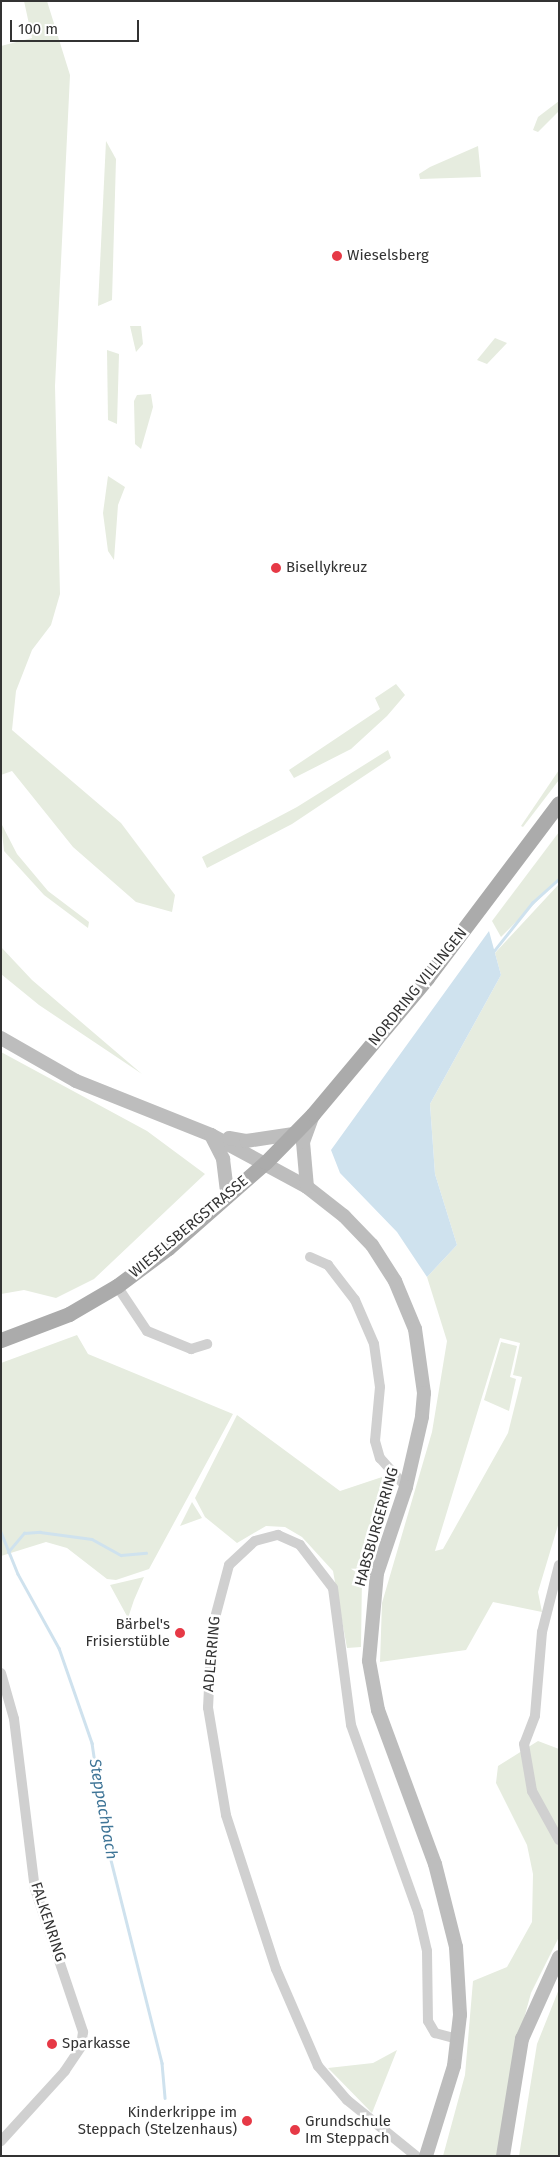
<!DOCTYPE html>
<meta charset="utf-8">
<style>
body{margin:0}
#map{position:relative;width:560px;height:2157px;overflow:hidden;background:#fff;font-family:"Fira Sans",sans-serif}
div>[style]{position:absolute}
[style*='--x']{left:calc(var(--x)*1px);top:calc(var(--y)*1px);width:calc(var(--w)*1px);rotate:calc(var(--a)*1deg)}
.green>*{inset:0;background:#e6ecdf}
.water>*{inset:0;background:#cfe2ee}
.stream>*{height:2.5px;margin:-1.25px;padding:0 1.25px;transform-origin:1.25px;border-radius:1.25px;background:#cfe2ee}
.street>*{height:10px;margin:-5px;padding:0 5px;transform-origin:5px;border-radius:5px;background:#d0d0d0}
.secondary>*{height:14px;margin:-7px;padding:0 7px;transform-origin:7px;border-radius:7px;background:#bdbdbd}
.primary>*{height:15px;margin:-7.5px;padding:0 7.5px;transform-origin:7.5px;border-radius:7.5px;background:#ababab}
.dots>*{width:14px;height:14px;translate:-50% -50%;box-sizing:border-box;border:2px solid #fff;border-radius:50%}
span{translate:-50% -50%;white-space:nowrap;text-align:center;line-height:1.15;-webkit-text-stroke:5px #fff;paint-order:stroke}
.poi-label{font-size:15px;color:#333}
.left{translate:0 -50%;text-align:left}
.right{translate:-100% -50%;text-align:right}
.street-label{font-size:15px;color:#333}
.water-label{font-size:16px;color:#3f7597;font-style:italic}
.frame{position:absolute;inset:0;border:2px solid #333;pointer-events:none}
.scale{position:absolute;left:10px;top:20px;width:129px;height:22px;box-sizing:border-box;border:2px solid #333;border-top:0;padding-left:6px;font-size:15px;line-height:18px;white-space:nowrap;color:#333;-webkit-text-stroke:4px #fff;paint-order:stroke}
</style>
<div id="map">
<div class="green">
<div style="clip-path:polygon(24px 1px,47px 1px,70px 75px,55px 386px,60px 594px,51px 625px,32px 650px,16px 691px,12px 730px,121px 823px,175px 895px,172px 912px,136px 902px,73px 847px,12px 771px,1px 775px,1px 46px,32px 38px)"></div>
<div style="clip-path:polygon(559px 101px,559px 111px,538px 132px,533px 130px,538px 117px)"></div>
<div style="clip-path:polygon(106px 141px,116px 159px,112px 300px,98px 306px)"></div>
<div style="clip-path:polygon(478px 146px,481px 177px,420px 179px,419px 174px,430px 167px)"></div>
<div style="clip-path:polygon(130px 326px,141px 326px,143px 344px,136px 352px)"></div>
<div style="clip-path:polygon(495px 338px,507px 343px,487px 364px,477px 360px)"></div>
<div style="clip-path:polygon(107px 350px,119px 354px,117px 424px,108px 420px)"></div>
<div style="clip-path:polygon(151px 394px,153px 407px,141px 449px,135px 444px,134px 401px,137px 395px)"></div>
<div style="clip-path:polygon(108px 476px,125px 487px,118px 505px,114px 560px,108px 551px,103px 513px)"></div>
<div style="clip-path:polygon(396px 684px,405px 695px,387px 716px,351px 749px,294px 778px,289px 770px,380px 709px,375px 698px)"></div>
<div style="clip-path:polygon(388px 750px,391px 758px,292px 824px,207px 868px,202px 857px,297px 807px)"></div>
<div style="clip-path:polygon(559px 770px,559px 780px,523px 827px,521px 826px)"></div>
<div style="clip-path:polygon(1px 823px,17px 854px,48px 891px,89px 922px,88px 928px,44px 895px,4px 851px)"></div>
<div style="clip-path:polygon(559px 832px,559px 879px,501px 937px,492px 921px)"></div>
<div style="clip-path:polygon(evenodd,559px 884px,559px 1522px,538px 1592px,542px 1612px,493px 1602px,466px 1650px,380px 1662px,382px 1603px,432px 1432px,447px 1341px,427px 1277px,457px 1245px,435px 1174px,430px 1104px,501px 975px,495px 953px,559px 884px,500px 1338px,520px 1343px,513px 1375px,522px 1377px,508px 1433px,443px 1549px,435px 1551px,500px 1338px)"></div>
<div style="clip-path:polygon(1px 947px,32px 980px,142px 1074px,39px 1005px,1px 974px)"></div>
<div style="clip-path:polygon(1px 1052px,147px 1131px,205px 1174px,94px 1279px,56px 1298px,24px 1290px,1px 1294px)"></div>
<div style="clip-path:polygon(77px 1335px,88px 1354px,233px 1414px,149px 1569px,116px 1580px,107px 1579px,67px 1548px,46px 1542px,1px 1556px,1px 1363px)"></div>
<div style="clip-path:polygon(501px 1342px,517px 1346px,510px 1377px,516px 1379px,509px 1411px,484px 1400px)"></div>
<div style="clip-path:polygon(237px 1415px,340px 1491px,382px 1477px,387px 1501px,384px 1517px,362px 1576px,361px 1647px,347px 1648px,333px 1571px,302px 1537px,285px 1527px,266px 1526px,237px 1543px,205px 1517px,195px 1498px)"></div>
<div style="clip-path:polygon(192px 1502px,202px 1518px,180px 1526px)"></div>
<div style="clip-path:polygon(144px 1577px,134px 1600px,128px 1618px,110px 1585px)"></div>
<div style="clip-path:polygon(538px 1741px,559px 1749px,559px 1937px,531px 1993px,513px 2059px,499px 2156px,443px 2156px,465px 2075px,473px 1981px,507px 1967px,532px 1922px,533px 1874px,527px 1845px,496px 1783px,498px 1766px)"></div>
<div style="clip-path:polygon(559px 1989px,559px 2156px,519px 2156px,537px 2044px)"></div>
<div style="clip-path:polygon(397px 2050px,372px 2113px,328px 2068px,373px 2063px)"></div>
</div>
<div class="water">
<div style="clip-path:polygon(489px 931px,501px 975px,430px 1104px,435px 1174px,457px 1245px,427px 1277px,397px 1232px,340px 1173px,331px 1150px)"></div>
</div>
<div class="stream">
<div style="--x:493;--y:952;--w:63;--a:-51.5"></div>
<div style="--x:532;--y:903;--w:36;--a:-42"></div>
<div style="--x:1;--y:1532;--w:45;--a:68"></div>
<div style="--x:18;--y:1574;--w:85;--a:61"></div>
<div style="--x:59;--y:1648;--w:101;--a:70.8"></div>
<div style="--x:92;--y:1743;--w:102;--a:81.6"></div>
<div style="--x:107;--y:1844;--w:226;--a:75.9"></div>
<div style="--x:162;--y:2063;--w:35;--a:85"></div>
<div style="--x:8;--y:1552;--w:25;--a:-50"></div>
<div style="--x:24;--y:1533;--w:16;--a:-4"></div>
<div style="--x:40;--y:1532;--w:52;--a:7.7"></div>
<div style="--x:92;--y:1539;--w:33;--a:29"></div>
<div style="--x:121;--y:1555;--w:25;--a:-5"></div>
</div>
<div class="street">
<div style="--x:310;--y:1257;--w:20;--a:24"></div>
<div style="--x:328;--y:1265;--w:44;--a:52.4"></div>
<div style="--x:355;--y:1300;--w:48;--a:66.6"></div>
<div style="--x:374;--y:1344;--w:43;--a:82.1"></div>
<div style="--x:380;--y:1387;--w:54;--a:95.3"></div>
<div style="--x:375;--y:1441;--w:18;--a:74"></div>
<div style="--x:380;--y:1458;--w:39;--a:48"></div>
<div style="--x:117;--y:1286;--w:54;--a:56.3"></div>
<div style="--x:147;--y:1331;--w:48;--a:22.2"></div>
<div style="--x:191;--y:1349;--w:17;--a:-17"></div>
<div style="--x:559;--y:1565;--w:69;--a:104.2"></div>
<div style="--x:542;--y:1632;--w:84;--a:94.8"></div>
<div style="--x:535;--y:1716;--w:30;--a:111"></div>
<div style="--x:524;--y:1744;--w:48;--a:80.3"></div>
<div style="--x:532;--y:1791;--w:56;--a:61.1"></div>
<div style="--x:1;--y:1673;--w:48;--a:74.2"></div>
<div style="--x:14;--y:1719;--w:171;--a:83"></div>
<div style="--x:35;--y:1889;--w:151;--a:71.4"></div>
<div style="--x:83;--y:2032;--w:15;--a:98"></div>
<div style="--x:81;--y:2047;--w:29;--a:124"></div>
<div style="--x:65;--y:2071;--w:95;--a:132.4"></div>
<div style="--x:416;--y:2156;--w:89;--a:-140.9"></div>
<div style="--x:347;--y:2100;--w:45;--a:-130.5"></div>
<div style="--x:318;--y:2066;--w:106;--a:-113.4"></div>
<div style="--x:276;--y:1969;--w:162;--a:-108"></div>
<div style="--x:226;--y:1815;--w:109;--a:-99.5"></div>
<div style="--x:208;--y:1708;--w:79;--a:-87.1"></div>
<div style="--x:212;--y:1629;--w:66;--a:-75.1"></div>
<div style="--x:229;--y:1565;--w:35;--a:-43"></div>
<div style="--x:255;--y:1541;--w:24;--a:-15"></div>
<div style="--x:278;--y:1535;--w:24;--a:24"></div>
<div style="--x:300;--y:1545;--w:54;--a:52.5"></div>
<div style="--x:333;--y:1588;--w:138;--a:82.5"></div>
<div style="--x:351;--y:1725;--w:199;--a:70.3"></div>
<div style="--x:418;--y:1912;--w:40;--a:77"></div>
<div style="--x:427;--y:1951;--w:70;--a:89.2"></div>
<div style="--x:428;--y:2021;--w:14;--a:60"></div>
<div style="--x:435;--y:2033;--w:24;--a:15"></div>
</div>
<div class="secondary">
<div style="--x:1;--y:1038;--w:86;--a:29.8"></div>
<div style="--x:76;--y:1081;--w:145;--a:21.8"></div>
<div style="--x:211;--y:1135;--w:109;--a:28.4"></div>
<div style="--x:307;--y:1187;--w:47;--a:38.1"></div>
<div style="--x:344;--y:1216;--w:40;--a:46"></div>
<div style="--x:372;--y:1245;--w:43;--a:57.4"></div>
<div style="--x:395;--y:1281;--w:52;--a:67.4"></div>
<div style="--x:415;--y:1329;--w:65;--a:82"></div>
<div style="--x:424;--y:1393;--w:24;--a:95"></div>
<div style="--x:422;--y:1417;--w:72;--a:102.9"></div>
<div style="--x:406;--y:1487;--w:91;--a:108.6"></div>
<div style="--x:377;--y:1573;--w:88;--a:95.2"></div>
<div style="--x:369;--y:1661;--w:50;--a:79.6"></div>
<div style="--x:378;--y:1710;--w:164;--a:69.7"></div>
<div style="--x:435;--y:1864;--w:86;--a:75.8"></div>
<div style="--x:456;--y:1947;--w:68;--a:86.6"></div>
<div style="--x:460;--y:2015;--w:51;--a:96.7"></div>
<div style="--x:454;--y:2066;--w:94;--a:107.3"></div>
<div style="--x:211;--y:1135;--w:27;--a:63"></div>
<div style="--x:223;--y:1159;--w:38;--a:83"></div>
<div style="--x:229;--y:1138;--w:17;--a:10"></div>
<div style="--x:246;--y:1141;--w:48;--a:-8.5"></div>
<div style="--x:307;--y:1187;--w:45;--a:-95.1"></div>
<div style="--x:303;--y:1142;--w:29;--a:-70"></div>
<div style="--x:503;--y:2156;--w:119;--a:-80.8"></div>
<div style="--x:522;--y:2039;--w:90;--a:-65.7"></div>
</div>
<div class="primary">
<div style="--x:1;--y:1340;--w:73;--a:-20.9"></div>
<div style="--x:69;--y:1314;--w:56;--a:-30.3"></div>
<div style="--x:117;--y:1286;--w:64;--a:-36.7"></div>
<div style="--x:168;--y:1248;--w:130;--a:-41.3"></div>
<div style="--x:266;--y:1162;--w:67;--a:-45.6"></div>
<div style="--x:313;--y:1114;--w:177;--a:-50"></div>
<div style="--x:427;--y:978;--w:219;--a:-53"></div>
</div>
<div class="dots">
<div style="left:337px;top:256px;background:#e63946"></div>
<div style="left:276px;top:568px;background:#e63946"></div>
<div style="left:180px;top:1633px;background:#e63946"></div>
<div style="left:52px;top:2044px;background:#e63946"></div>
<div style="left:247px;top:2121px;background:#e63946"></div>
<div style="left:295px;top:2130px;background:#e63946"></div>
</div>
<div class="poi-label">
<span class="left" style="left:347px;top:256px">Wieselsberg</span>
<span class="left" style="left:286px;top:568px">Bisellykreuz</span>
<span class="right" style="left:170px;top:1633px">Bärbel's<br>Frisierstüble</span>
<span class="left" style="left:62px;top:2044px">Sparkasse</span>
<span class="right" style="left:237px;top:2121px">Kinderkrippe im<br>Steppach (Stelzenhaus)</span>
<span class="left" style="left:305px;top:2130px">Grundschule<br>Im Steppach</span>
</div>
<div class="street-label">
<span style="left:418px;top:987px;rotate:-51deg">NORDRING VILLINGEN</span>
<span style="left:189px;top:1227px;rotate:-40deg">WIESELSBERGSTRASSE</span>
<span style="left:377px;top:1527px;rotate:-74deg">HABSBURGERRING</span>
<span style="left:212px;top:1654px;rotate:-85deg">ADLERRING</span>
<span style="left:48px;top:1922px;rotate:72deg">FALKENRING</span>
</div>
<div class="water-label">
<span style="left:103px;top:1809px;rotate:80deg">Steppachbach</span>
</div>
<div class="frame"></div>
<div class="scale">100 m</div>
</div>
